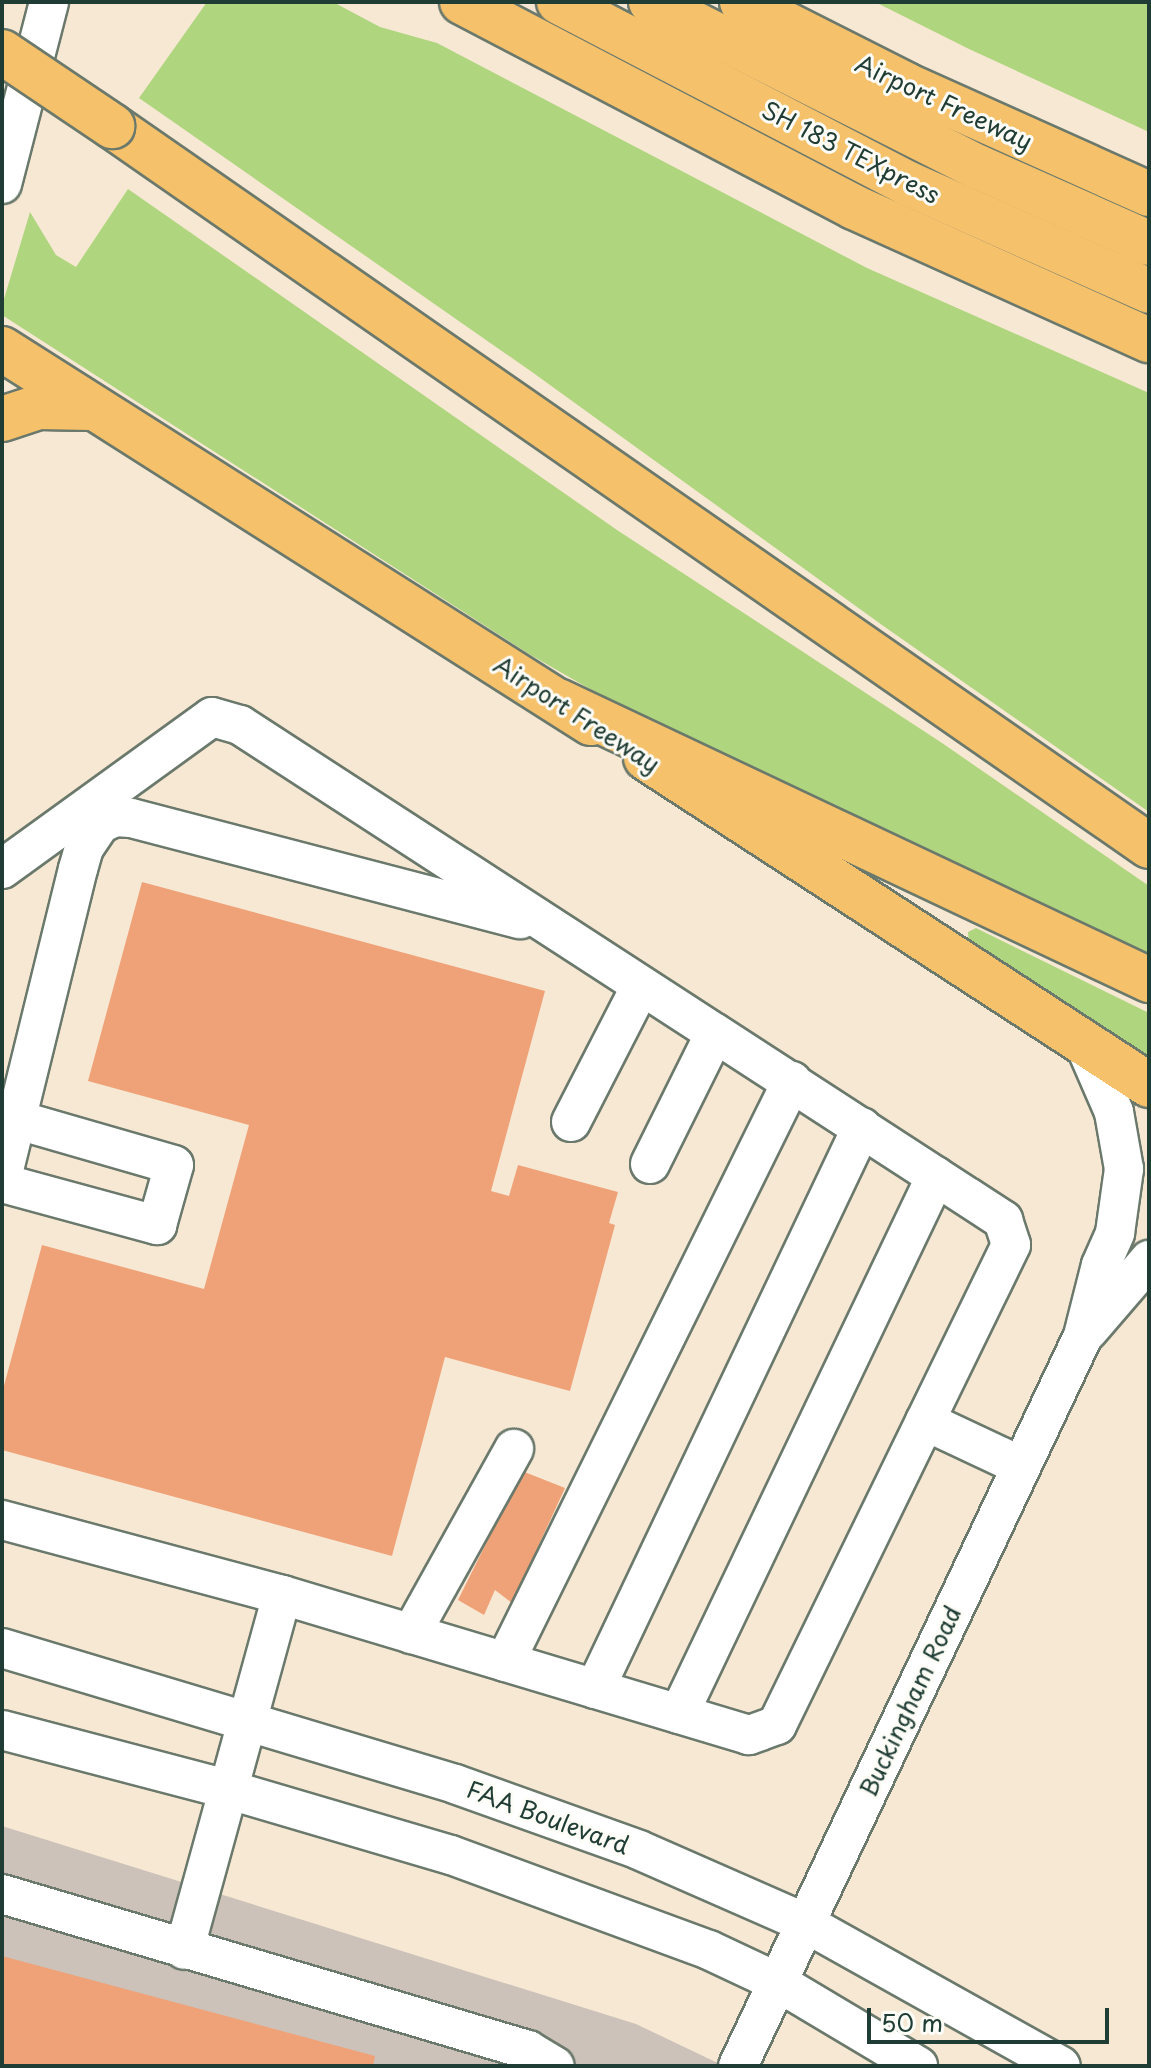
<!DOCTYPE html>
<style>
body{margin:0}
#map{position:relative;width:1151px;height:2068px;overflow:hidden;background:#f7e8d4;font-family:"Playpen Sans",sans-serif}
div>[style]{position:absolute}
[style*='--x']{left:calc(var(--x)*1px);top:calc(var(--y)*1px);width:calc(var(--w)*1px);rotate:calc(var(--a)*1deg)}
.industrial>*{inset:0;background:#ccc2b9}
.green>*{inset:0;background:#afd57e}
.building>*{inset:0;background:#efa278}
.roads{filter:drop-shadow(2px 0 #6b796c) drop-shadow(-2px 0 #6b796c) drop-shadow(0 2px #6b796c) drop-shadow(0 -2px #6b796c)}
.minor>*{height:38px;margin:-19px;padding:0 19px;transform-origin:19px;border-radius:19px;background:#fff}
.major>*{height:44px;margin:-22px;padding:0 22px;transform-origin:22px;border-radius:22px;background:#f6c16b}
.highway>*{height:44px;margin:-22px;padding:0 22px;transform-origin:22px;border-radius:22px;background:#f6c16b}
.bridges{filter:drop-shadow(2px 0 #6b796c) drop-shadow(-2px 0 #6b796c) drop-shadow(0 2px #6b796c) drop-shadow(0 -2px #6b796c)}
.highway-bridge>*{height:44px;margin:-22px;padding:0 22px;transform-origin:22px;border-radius:22px;background:#f6c16b}
span{translate:-50% -50%;white-space:nowrap;text-align:center;line-height:1.15;-webkit-text-stroke:6px #fdfcf7;paint-order:stroke}
.street-label{font-size:24px;color:#1f3d34}
.frame{position:absolute;inset:0;border:4px solid #1f3d34;pointer-events:none}
.scale{position:absolute;left:867px;top:2008px;width:242px;height:36px;box-sizing:border-box;border:4px solid #1f3d34;border-top:0;padding-left:10px;font-size:24px;line-height:28px;white-space:nowrap;color:#1f3d34;-webkit-text-stroke:6px #fdfcf7;paint-order:stroke}
</style>
<div id="map">
<div class="industrial">
<div style="clip-path:polygon(2px 1826px,636px 2024px,724px 2066px,2px 2066px)"></div>
</div>
<div class="green">
<div style="clip-path:polygon(207px 2px,333px 2px,380px 27px,437px 43px,867px 268px,1149px 393px,1149px 812px,882px 625px,532px 372px,139px 98px)"></div>
<div style="clip-path:polygon(875px 2px,1149px 2px,1149px 132px,969px 49px)"></div>
<div style="clip-path:polygon(128px 189px,617px 530px,942px 743px,1149px 886px,1149px 966px,616px 704px,529px 654px,2px 315px,4px 299px,30px 212px,56px 255px,76px 267px)"></div>
<div style="clip-path:polygon(976px 928px,1149px 1013px,1149px 1063px,969px 946px,968px 932px)"></div>
</div>
<div class="building">
<div style="clip-path:polygon(142px 882px,545px 991px,491px 1191px,509px 1196px,518px 1165px,618px 1192px,609px 1223px,615px 1225px,570px 1391px,445px 1357px,392px 1556px,2px 1450px,2px 1393px,42px 1245px,204px 1289px,249px 1125px,88px 1081px)"></div>
<div style="clip-path:polygon(522px 1471px,565px 1488px,512px 1603px,495px 1590px,484px 1615px,458px 1600px)"></div>
<div style="clip-path:polygon(2px 1956px,375px 2056px,373px 2066px,2px 2066px)"></div>
</div>
<div class="roads">
<div class="minor">
<div style="--x:2;--y:184;--w:188;--a:-75.5"></div>
<div style="--x:2;--y:869;--w:259;--a:-35.9"></div>
<div style="--x:212;--y:717;--w:29;--a:16"></div>
<div style="--x:240;--y:725;--w:910;--a:32.97"></div>
<div style="--x:1003;--y:1220;--w:26;--a:72"></div>
<div style="--x:1011;--y:1245;--w:534;--a:115.99"></div>
<div style="--x:777;--y:1725;--w:30;--a:160"></div>
<div style="--x:749;--y:1735;--w:488;--a:-163.3"></div>
<div style="--x:282;--y:1595;--w:368;--a:105.4"></div>
<div style="--x:571;--y:1122;--w:153;--a:-62.8"></div>
<div style="--x:650;--y:1164;--w:146;--a:-63.6"></div>
<div style="--x:2;--y:1178;--w:318;--a:-76.2"></div>
<div style="--x:78;--y:869;--w:22;--a:-74"></div>
<div style="--x:84;--y:848;--w:29;--a:-56"></div>
<div style="--x:100;--y:824;--w:17;--a:-25"></div>
<div style="--x:115;--y:817;--w:16;--a:4"></div>
<div style="--x:131;--y:818;--w:402;--a:14.6"></div>
<div style="--x:2;--y:1183;--w:161;--a:15.2"></div>
<div style="--x:157;--y:1225;--w:62;--a:-74.2"></div>
<div style="--x:174;--y:1165;--w:166;--a:-163.9"></div>
<div style="--x:1088;--y:1331;--w:94;--a:-49.3"></div>
<div style="--x:925;--y:1421;--w:106;--a:25.1"></div>
<div style="--x:2;--y:1520;--w:290;--a:15"></div>
<div style="--x:411;--y:1634;--w:212;--a:-60.9"></div>
<div style="--x:2;--y:1648;--w:473;--a:16.7"></div>
<div style="--x:455;--y:1784;--w:195;--a:19.7"></div>
<div style="--x:639;--y:1850;--w:181;--a:23.7"></div>
<div style="--x:805;--y:1923;--w:293;--a:29.2"></div>
<div style="--x:505;--y:1662;--w:648;--a:-63.71"></div>
<div style="--x:595;--y:1689;--w:622;--a:-64.59"></div>
<div style="--x:679;--y:1714;--w:596;--a:-64.47"></div>
<div style="--x:2;--y:1730;--w:236;--a:14.7"></div>
<div style="--x:230;--y:1790;--w:230;--a:16.4"></div>
<div style="--x:451;--y:1855;--w:275;--a:20.2"></div>
<div style="--x:709;--y:1950;--w:77;--a:25.2"></div>
<div style="--x:779;--y:1983;--w:162;--a:30.8"></div>
<div style="--x:2;--y:1894;--w:549;--a:16.52"></div>
<div style="--x:528;--y:2050;--w:31;--a:31"></div>
<div style="--x:738;--y:2066;--w:807;--a:-64.7"></div>
<div style="--x:1083;--y:1336;--w:73;--a:-75.8"></div>
<div style="--x:1101;--y:1265;--w:35;--a:-66"></div>
<div style="--x:1115;--y:1233;--w:65;--a:-82"></div>
<div style="--x:1124;--y:1169;--w:58;--a:-100"></div>
<div style="--x:1114;--y:1112;--w:75;--a:-113.5"></div>
</div>
<div class="major">
<div style="--x:2;--y:349;--w:698;--a:32.41"></div>
<div style="--x:2;--y:419;--w:39;--a:-18"></div>
<div style="--x:39;--y:407;--w:52;--a:1.1"></div>
<div style="--x:646;--y:758;--w:600;--a:33.03"></div>
</div>
<div class="highway">
<div style="--x:462;--y:2;--w:442;--a:27.6"></div>
<div style="--x:854;--y:207;--w:324;--a:24.3"></div>
<div style="--x:559;--y:2;--w:394;--a:27.5"></div>
<div style="--x:909;--y:184;--w:263;--a:24"></div>
<div style="--x:651;--y:2;--w:366;--a:26.8"></div>
<div style="--x:978;--y:167;--w:187;--a:24"></div>
<div style="--x:742;--y:2;--w:184;--a:26.8"></div>
<div style="--x:906;--y:85;--w:266;--a:24.2"></div>
<div style="--x:112;--y:126;--w:1262;--a:34.77"></div>
<div style="--x:558;--y:701;--w:654;--a:25.27"></div>
</div>
</div>
<div class="bridges">
<div class="highway-bridge">
<div style="--x:2;--y:52;--w:133;--a:33.9"></div>
</div>
</div>
<div class="street-label">
<span style="left:944px;top:102px;rotate:25deg">Airport Freeway</span>
<span style="left:851px;top:152px;rotate:27deg">SH 183 TEXpress</span>
<span style="left:577px;top:714px;rotate:33deg">Airport Freeway</span>
<span style="left:910px;top:1701px;rotate:-65deg">Buckingham Road</span>
<span style="left:548px;top:1817px;rotate:20deg">FAA Boulevard</span>
</div>
<div class="frame"></div>
<div class="scale">50 m</div>
</div>
